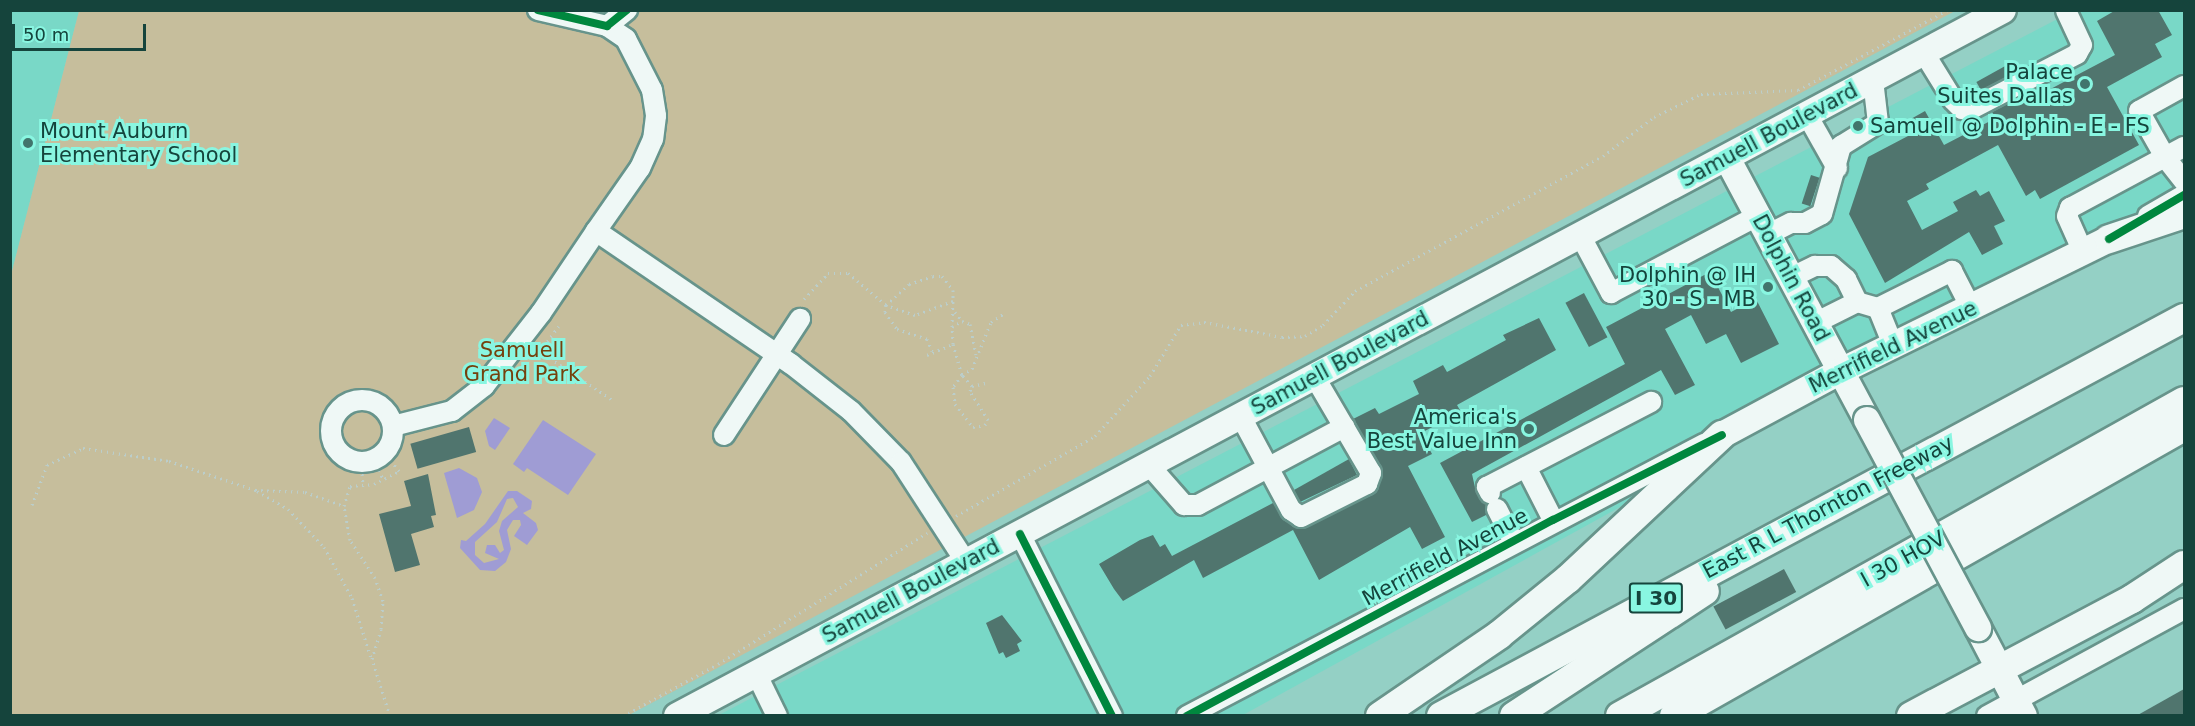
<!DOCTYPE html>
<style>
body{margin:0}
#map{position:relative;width:2195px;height:726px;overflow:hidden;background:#94d0c5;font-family:"DejaVu Sans",sans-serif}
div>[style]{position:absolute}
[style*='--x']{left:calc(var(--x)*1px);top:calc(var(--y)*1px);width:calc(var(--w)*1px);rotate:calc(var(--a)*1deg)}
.built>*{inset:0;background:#79d8c7}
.green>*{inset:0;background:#c6be9c}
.water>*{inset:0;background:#9f9cd4}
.building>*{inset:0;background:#50756e;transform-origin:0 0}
.path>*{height:3px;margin-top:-1.5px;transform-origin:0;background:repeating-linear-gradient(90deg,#bbcecb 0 1.5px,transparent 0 6px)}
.roads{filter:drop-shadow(2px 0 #67948b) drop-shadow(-2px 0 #67948b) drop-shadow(0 2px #67948b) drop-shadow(0 -2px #67948b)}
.minor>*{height:20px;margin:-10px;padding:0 10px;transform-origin:10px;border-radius:10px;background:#eff8f6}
.minor>.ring{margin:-10px;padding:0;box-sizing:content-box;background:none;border:20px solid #eff8f6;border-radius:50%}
.major>*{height:26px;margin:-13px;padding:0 13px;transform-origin:13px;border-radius:13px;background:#eff8f6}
.highway>*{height:28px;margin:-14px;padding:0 14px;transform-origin:14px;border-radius:14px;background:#eff8f6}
.bridges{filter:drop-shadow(2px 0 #67948b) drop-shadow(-2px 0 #67948b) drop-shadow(0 2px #67948b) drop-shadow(0 -2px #67948b)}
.major-bridge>*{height:26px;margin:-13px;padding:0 13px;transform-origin:13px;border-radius:13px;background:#eff8f6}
.cycleway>*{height:8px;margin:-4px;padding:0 4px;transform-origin:4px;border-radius:4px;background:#00873e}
.dots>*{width:16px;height:16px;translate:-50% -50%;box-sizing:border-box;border:3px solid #89f6e1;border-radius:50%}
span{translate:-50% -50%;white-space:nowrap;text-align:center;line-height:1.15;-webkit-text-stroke:6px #89f6e1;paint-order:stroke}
.shield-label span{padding:2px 4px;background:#89f6e1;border:2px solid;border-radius:4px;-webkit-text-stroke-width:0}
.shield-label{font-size:20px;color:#15443c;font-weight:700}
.poi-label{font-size:21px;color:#15443c}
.right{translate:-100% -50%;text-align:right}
.left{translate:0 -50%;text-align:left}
.street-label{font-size:21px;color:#15443c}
.park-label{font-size:21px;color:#75410d}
.frame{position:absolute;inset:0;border:12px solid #15443c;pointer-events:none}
.scale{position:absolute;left:12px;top:24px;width:134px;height:27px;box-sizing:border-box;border:3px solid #15443c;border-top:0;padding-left:8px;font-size:18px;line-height:21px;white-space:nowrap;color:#15443c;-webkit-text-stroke:4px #89f6e1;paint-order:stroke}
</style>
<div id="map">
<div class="built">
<div style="clip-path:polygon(11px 11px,79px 11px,11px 275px)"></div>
<div style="clip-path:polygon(2073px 11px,2184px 11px,2184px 196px,1243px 715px,717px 716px)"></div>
</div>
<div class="green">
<div style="clip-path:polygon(79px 11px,1955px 11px,629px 715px,11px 716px,11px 275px)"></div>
</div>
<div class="water">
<div style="clip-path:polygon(494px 418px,510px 428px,495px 450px,489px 446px,485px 431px)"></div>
<div style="clip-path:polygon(543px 420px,596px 454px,568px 495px,527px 468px,524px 472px,513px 464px)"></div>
<div style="clip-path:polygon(459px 468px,477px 478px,482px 492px,474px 510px,457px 518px,444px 473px)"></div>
<div style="clip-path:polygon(evenodd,508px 491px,517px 491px,532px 501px,531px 509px,523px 513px,536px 523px,538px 530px,527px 545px,514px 536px,521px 525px,520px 520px,513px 520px,507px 530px,511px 549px,506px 562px,495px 571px,480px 570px,460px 548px,461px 540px,466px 541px,485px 524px,508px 491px,513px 498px,518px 507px,502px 521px,499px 531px,504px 550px,500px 553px,495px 545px,487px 545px,485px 553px,499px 559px,484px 563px,475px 555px,475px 542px,497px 522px,507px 499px,513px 498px)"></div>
</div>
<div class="building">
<div style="clip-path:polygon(2116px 10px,2158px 10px,2172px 35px,2155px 44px,2162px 57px,2107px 87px,2139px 145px,2040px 199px,2035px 190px,2026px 196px,1998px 145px,1926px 184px,1929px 189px,1907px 201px,1922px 230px,1958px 211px,1953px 202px,1976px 190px,1980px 196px,1989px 191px,2005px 221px,1994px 226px,2003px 244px,1982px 255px,1969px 232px,1885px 283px,1849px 214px,1868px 157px,1908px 136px,1902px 124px,1925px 111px,1944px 145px,1996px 118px,1992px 112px,2023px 96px,2026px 102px,2115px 55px,2097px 21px)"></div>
<div style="left:2007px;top:65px;width:10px;height:35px;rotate:61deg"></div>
<div style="left:1811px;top:175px;width:9px;height:30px;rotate:18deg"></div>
<div style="clip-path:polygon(1710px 272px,1731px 312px,1756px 299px,1779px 344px,1741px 363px,1726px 334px,1706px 344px,1691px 315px,1665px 329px,1695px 385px,1675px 395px,1661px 370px,1472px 474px,1476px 492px,1486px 504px,1486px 515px,1472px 522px,1440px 463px,1625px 364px,1606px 327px)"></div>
<div style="left:1584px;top:293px;width:50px;height:21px;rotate:62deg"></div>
<div style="clip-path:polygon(1539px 318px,1556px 350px,1457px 405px,1461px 412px,1421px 433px,1432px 454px,1408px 466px,1445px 537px,1422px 549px,1410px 527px,1319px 580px,1293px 530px,1203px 578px,1194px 560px,1123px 601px,1114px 589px,1099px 564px,1140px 540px,1153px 535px,1160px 547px,1165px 544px,1172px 556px,1273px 503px,1284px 519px,1301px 529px,1372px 495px,1383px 471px,1353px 419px,1375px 408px,1379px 414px,1419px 394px,1413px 381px,1443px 365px,1447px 372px,1506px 340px,1503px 335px)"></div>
<div style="left:469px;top:427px;width:26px;height:61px;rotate:74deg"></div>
<div style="clip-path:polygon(1349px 459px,1357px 475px,1300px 502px,1294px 490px)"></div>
<div style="clip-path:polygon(428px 474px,436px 515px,431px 516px,434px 527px,411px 534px,420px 565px,395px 572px,379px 514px,411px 506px,404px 481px)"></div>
<div style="left:1784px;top:569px;width:26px;height:80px;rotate:62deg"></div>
<div style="clip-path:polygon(1002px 615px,1022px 641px,1017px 644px,1020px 651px,1006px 658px,1003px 652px,999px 654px,986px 623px)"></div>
<div style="clip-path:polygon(2184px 689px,2184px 716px,2136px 716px)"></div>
</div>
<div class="path">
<div style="--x:804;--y:299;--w:35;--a:-47"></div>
<div style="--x:828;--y:273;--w:20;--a:0"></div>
<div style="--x:848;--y:273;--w:50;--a:40.1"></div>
<div style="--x:886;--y:305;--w:7;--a:98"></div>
<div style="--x:885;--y:312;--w:21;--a:55"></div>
<div style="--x:897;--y:329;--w:32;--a:18"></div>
<div style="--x:927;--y:339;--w:13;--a:67"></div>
<div style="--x:955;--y:312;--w:11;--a:52"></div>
<div style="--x:952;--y:327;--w:26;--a:-88"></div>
<div style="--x:953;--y:301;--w:40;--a:159.8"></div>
<div style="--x:915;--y:315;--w:31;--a:-161"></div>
<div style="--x:886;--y:305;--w:31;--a:-42"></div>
<div style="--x:909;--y:284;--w:25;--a:-18"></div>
<div style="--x:933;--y:276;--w:9;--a:0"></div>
<div style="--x:942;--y:276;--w:18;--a:52"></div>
<div style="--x:953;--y:290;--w:11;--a:90"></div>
<div style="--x:953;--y:344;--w:17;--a:-93"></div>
<div style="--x:952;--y:327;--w:12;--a:-31"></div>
<div style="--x:962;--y:321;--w:9;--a:21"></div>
<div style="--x:970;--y:324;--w:31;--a:79"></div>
<div style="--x:535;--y:348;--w:92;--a:33.9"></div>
<div style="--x:540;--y:351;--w:31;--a:-53"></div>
<div style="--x:927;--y:355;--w:28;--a:-23"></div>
<div style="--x:953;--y:344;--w:32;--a:74"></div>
<div style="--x:962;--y:375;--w:15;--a:127"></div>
<div style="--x:953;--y:387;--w:17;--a:83"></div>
<div style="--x:955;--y:404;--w:29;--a:52"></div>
<div style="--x:973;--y:427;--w:12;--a:-9"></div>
<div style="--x:985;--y:425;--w:6;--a:-59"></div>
<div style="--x:988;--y:420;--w:34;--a:-122"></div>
<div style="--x:970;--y:391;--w:5;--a:-68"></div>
<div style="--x:972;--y:386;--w:15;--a:-132"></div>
<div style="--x:962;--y:375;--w:12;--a:-31"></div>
<div style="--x:972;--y:369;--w:51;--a:-68"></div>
<div style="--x:991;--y:322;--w:17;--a:-33"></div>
<div style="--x:972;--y:386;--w:14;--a:-12"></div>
<div style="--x:374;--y:459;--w:24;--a:66"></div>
<div style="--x:361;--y:462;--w:24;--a:85"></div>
<div style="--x:257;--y:491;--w:36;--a:30"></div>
<div style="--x:288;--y:509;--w:52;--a:46.5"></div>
<div style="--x:324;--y:547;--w:58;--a:61.2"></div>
<div style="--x:352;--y:598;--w:63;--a:72.4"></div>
<div style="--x:32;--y:505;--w:43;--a:-69.4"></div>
<div style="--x:47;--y:465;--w:40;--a:-25"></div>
<div style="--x:83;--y:448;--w:87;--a:8.6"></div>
<div style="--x:169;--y:461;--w:91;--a:18.6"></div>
<div style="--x:255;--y:490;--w:50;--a:2.3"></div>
<div style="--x:305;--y:492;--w:41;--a:19.7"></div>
<div style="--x:956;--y:516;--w:160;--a:-29.9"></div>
<div style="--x:1095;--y:436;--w:81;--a:-47.5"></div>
<div style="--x:1150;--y:376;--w:60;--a:-58.7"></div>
<div style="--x:1181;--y:325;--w:23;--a:-7"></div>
<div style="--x:1204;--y:322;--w:79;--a:10.9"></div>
<div style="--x:1282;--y:337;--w:23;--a:-2"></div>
<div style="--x:1305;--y:336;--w:21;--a:-31"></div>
<div style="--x:1323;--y:325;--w:47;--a:-46.7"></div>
<div style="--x:1355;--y:291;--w:282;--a:-28.6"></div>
<div style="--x:1603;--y:156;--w:64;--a:-37.4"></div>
<div style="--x:1654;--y:117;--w:52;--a:-26.1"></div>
<div style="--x:1701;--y:94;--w:97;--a:-2.4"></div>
<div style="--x:1798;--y:90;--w:170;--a:-28.1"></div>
<div style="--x:390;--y:716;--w:60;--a:-107.5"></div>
<div style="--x:372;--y:659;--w:31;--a:-73"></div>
<div style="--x:381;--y:629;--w:28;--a:-86"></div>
<div style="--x:383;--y:601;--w:24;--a:-109"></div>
<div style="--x:375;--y:578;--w:45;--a:-123.3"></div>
<div style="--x:350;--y:540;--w:35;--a:-100"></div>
<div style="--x:344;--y:506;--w:21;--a:-73"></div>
<div style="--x:350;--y:486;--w:24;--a:-5"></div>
<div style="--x:374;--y:484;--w:28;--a:-27"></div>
<div style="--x:399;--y:471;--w:15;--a:-127"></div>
<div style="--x:390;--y:459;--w:19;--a:-55"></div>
<div style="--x:623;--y:716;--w:108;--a:-28.7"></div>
<div style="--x:718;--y:664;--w:247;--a:-32.1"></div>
</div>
<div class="roads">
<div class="minor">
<div style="--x:538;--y:10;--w:71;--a:13.1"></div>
<div style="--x:607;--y:26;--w:23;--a:34"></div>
<div style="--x:626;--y:39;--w:57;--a:63"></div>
<div style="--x:652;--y:90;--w:26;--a:81"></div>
<div style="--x:656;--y:116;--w:23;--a:97"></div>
<div style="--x:653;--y:139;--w:32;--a:114"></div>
<div style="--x:640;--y:168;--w:77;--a:124.9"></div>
<div style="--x:596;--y:231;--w:236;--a:34.3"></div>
<div style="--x:791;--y:364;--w:76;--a:38.1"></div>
<div style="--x:851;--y:411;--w:71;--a:45.6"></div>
<div style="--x:901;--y:462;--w:119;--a:57"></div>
<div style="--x:607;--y:26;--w:26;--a:-39"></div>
<div style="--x:1924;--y:53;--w:55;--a:58.3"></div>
<div style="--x:1953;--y:100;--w:13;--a:45"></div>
<div style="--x:1962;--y:109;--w:11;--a:-5"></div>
<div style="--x:1973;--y:108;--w:117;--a:-27.4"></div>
<div style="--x:2077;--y:54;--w:10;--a:-61"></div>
<div style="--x:2082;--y:45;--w:38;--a:-115"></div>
<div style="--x:2184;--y:86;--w:51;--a:150.9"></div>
<div style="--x:2139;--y:111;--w:53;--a:60.5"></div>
<div style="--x:2165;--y:157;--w:31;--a:52"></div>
<div style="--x:1807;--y:115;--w:61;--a:60.5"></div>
<div style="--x:2148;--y:216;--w:42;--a:-30.3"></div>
<div style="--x:1580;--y:235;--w:66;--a:61.9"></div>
<div style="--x:1611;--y:293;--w:165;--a:-27.8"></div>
<div style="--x:1767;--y:235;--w:27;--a:-27"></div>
<div style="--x:1791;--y:223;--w:14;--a:0"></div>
<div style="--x:1805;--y:223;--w:19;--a:-28"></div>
<div style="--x:1822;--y:214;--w:71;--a:-74.4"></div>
<div style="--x:1841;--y:146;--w:44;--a:-31.9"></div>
<div style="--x:1878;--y:123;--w:43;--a:-96.6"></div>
<div style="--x:2083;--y:252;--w:39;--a:-114"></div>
<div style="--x:2067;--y:216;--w:9;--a:-69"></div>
<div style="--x:2070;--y:208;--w:129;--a:-28.2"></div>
<div style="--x:1790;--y:278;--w:28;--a:-26"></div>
<div style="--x:1815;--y:266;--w:16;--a:0"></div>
<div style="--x:1831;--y:266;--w:20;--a:41"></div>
<div style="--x:1846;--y:279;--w:25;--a:64"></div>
<div style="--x:1878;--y:308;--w:40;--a:68"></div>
<div style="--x:1815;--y:323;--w:47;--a:-26.6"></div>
<div style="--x:1857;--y:302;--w:22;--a:16"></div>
<div style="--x:1878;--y:308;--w:83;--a:-26.6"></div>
<div style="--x:1952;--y:271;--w:42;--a:62.8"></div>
<div class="ring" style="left:331px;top:400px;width:42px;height:42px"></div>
<div style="--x:1240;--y:415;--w:108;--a:61.8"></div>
<div style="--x:1291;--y:510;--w:12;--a:35"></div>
<div style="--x:1301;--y:517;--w:74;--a:-26.6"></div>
<div style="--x:1367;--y:484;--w:12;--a:-70"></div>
<div style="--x:1371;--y:473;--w:113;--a:-120.4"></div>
<div style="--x:393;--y:426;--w:61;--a:-14.3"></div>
<div style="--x:452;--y:411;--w:41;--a:-38"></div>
<div style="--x:484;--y:386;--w:93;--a:-52"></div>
<div style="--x:541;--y:313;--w:99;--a:-56.1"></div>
<div style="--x:724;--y:435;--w:139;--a:-56.8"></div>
<div style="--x:1148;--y:464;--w:55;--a:48.7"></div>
<div style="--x:1184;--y:505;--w:14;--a:0"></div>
<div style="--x:1198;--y:505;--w:166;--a:-28.1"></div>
<div style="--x:1526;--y:467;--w:59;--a:63"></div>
<div style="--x:1490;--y:493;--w:7;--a:-117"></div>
<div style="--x:1487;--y:487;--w:185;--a:-27.4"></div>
<div style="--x:1497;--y:509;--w:36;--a:63"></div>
<div style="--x:1020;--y:534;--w:204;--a:63.2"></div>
<div style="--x:756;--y:673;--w:48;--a:64"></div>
<div style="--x:1187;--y:716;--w:584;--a:-27.75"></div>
<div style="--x:1987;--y:716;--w:224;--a:-28.5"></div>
</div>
<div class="major">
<div style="--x:1727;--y:158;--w:297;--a:61.9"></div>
<div style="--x:1722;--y:435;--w:135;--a:-28.3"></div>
<div style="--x:1841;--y:371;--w:299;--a:-26.2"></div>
<div style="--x:1978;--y:628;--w:99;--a:62.4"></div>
<div style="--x:677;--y:716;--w:1502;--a:-28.03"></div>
</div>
<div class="highway">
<div style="--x:2109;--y:239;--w:79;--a:-18.4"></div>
<div style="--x:1380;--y:716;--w:144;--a:-34.2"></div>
<div style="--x:1499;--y:635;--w:89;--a:-39.1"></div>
<div style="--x:1568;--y:579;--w:211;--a:-43.1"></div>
<div style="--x:1441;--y:716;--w:843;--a:-28.18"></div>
<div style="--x:1514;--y:716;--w:228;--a:-33.2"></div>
<div style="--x:1620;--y:716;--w:646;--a:-29.18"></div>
<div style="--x:1674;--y:716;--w:586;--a:-29.54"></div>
<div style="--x:1911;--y:716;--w:250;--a:-27.9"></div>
<div style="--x:2132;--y:599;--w:62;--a:-33.2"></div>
</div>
</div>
<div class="bridges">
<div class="major-bridge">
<div style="--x:1867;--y:420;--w:236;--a:61.9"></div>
</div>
</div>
<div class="cycleway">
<div style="--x:538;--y:10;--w:71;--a:13.1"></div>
<div style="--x:607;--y:26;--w:26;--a:-39"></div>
<div style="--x:2109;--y:239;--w:87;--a:-30.4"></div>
<div style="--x:1020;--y:534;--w:204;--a:63.2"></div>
<div style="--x:1187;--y:716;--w:415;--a:-28.2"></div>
<div style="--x:1553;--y:520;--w:189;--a:-26.7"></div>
</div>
<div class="dots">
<div style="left:2085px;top:84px;background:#41756c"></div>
<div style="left:1858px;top:126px;background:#41756c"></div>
<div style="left:28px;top:143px;background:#41756c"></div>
<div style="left:1768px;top:287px;background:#41756c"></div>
<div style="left:1529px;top:429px;background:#41756c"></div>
</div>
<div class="shield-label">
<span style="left:1656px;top:598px">I 30</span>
</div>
<div class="poi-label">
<span class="right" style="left:2073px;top:84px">Palace<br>Suites Dallas</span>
<span class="left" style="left:1870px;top:126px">Samuell @ Dolphin - E - FS</span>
<span class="left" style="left:40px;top:143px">Mount Auburn<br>Elementary School</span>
<span class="right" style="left:1756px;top:287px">Dolphin @ IH<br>30 - S - MB</span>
<span class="right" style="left:1517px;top:429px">America's<br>Best Value Inn</span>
</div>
<div class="street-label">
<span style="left:1769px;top:135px;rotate:-28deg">Samuell Boulevard</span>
<span style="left:1791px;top:278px;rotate:62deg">Dolphin Road</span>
<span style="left:1893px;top:347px;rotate:-26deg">Merrifield Avenue</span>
<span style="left:1340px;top:363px;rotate:-28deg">Samuell Boulevard</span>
<span style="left:1828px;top:507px;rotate:-28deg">East R L Thornton Freeway</span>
<span style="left:1445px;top:557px;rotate:-28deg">Merrifield Avenue</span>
<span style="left:1903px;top:559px;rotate:-29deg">I 30 HOV</span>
<span style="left:911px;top:591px;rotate:-28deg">Samuell Boulevard</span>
</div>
<div class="park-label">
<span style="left:522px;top:362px">Samuell<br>Grand Park</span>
</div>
<div class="frame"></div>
<div class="scale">50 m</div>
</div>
